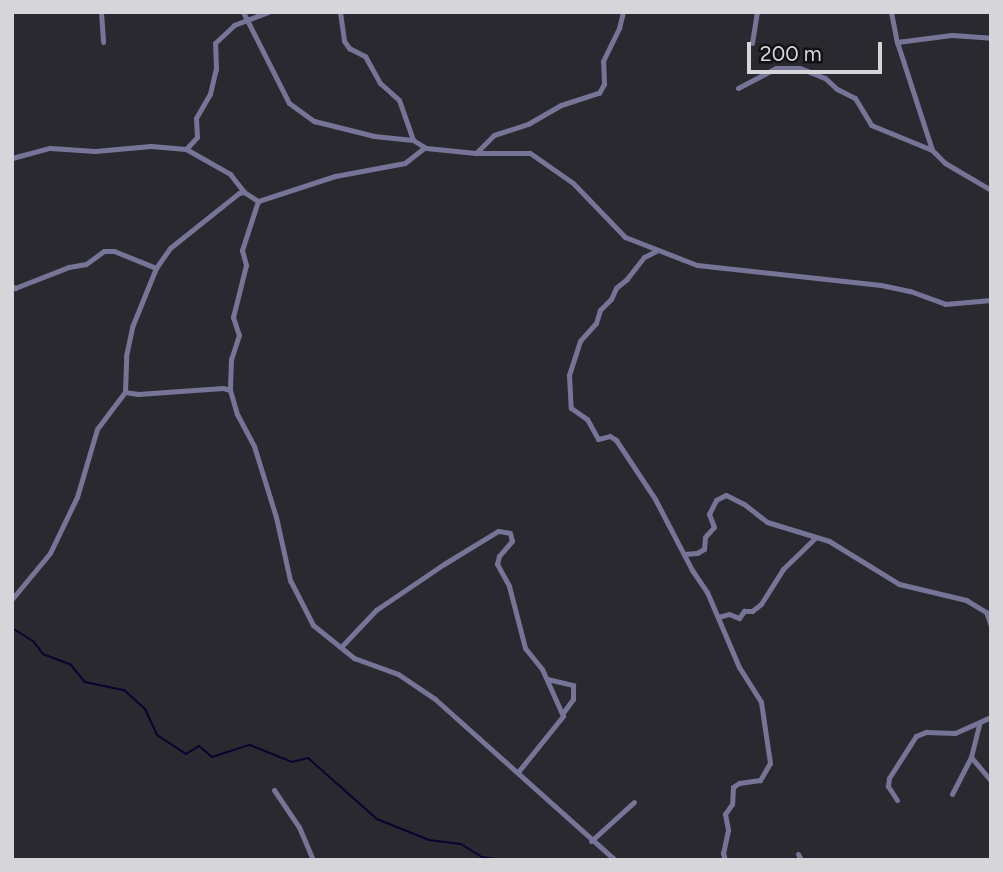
<!DOCTYPE html>
<style>
body{margin:0}
#map{position:relative;width:1003px;height:872px;overflow:hidden;background:#29292f;font-family:Figtree,sans-serif}
div>[style]{position:absolute}
[style*='--x']{left:calc(var(--x)*1px);top:calc(var(--y)*1px);width:calc(var(--w)*1px);rotate:calc(var(--a)*1deg)}
.stream>*{height:2px;margin:-1px;padding:0 1px;transform-origin:1px;border-radius:1px;background:#0e0132}
.minor>*{height:5px;margin:-2.5px;padding:0 2.5px;transform-origin:2.5px;border-radius:2.5px;background:#767597}
span{translate:-50% -50%;white-space:nowrap;text-align:center;line-height:1.15;-webkit-text-stroke:7px #121215;paint-order:stroke}
.frame{position:absolute;inset:0;border:14px solid #d6d6da;pointer-events:none}
.scale{position:absolute;left:747px;top:42px;width:135px;height:32px;box-sizing:border-box;border:4px solid #d6d6da;border-top:0;padding-left:9px;font-size:21px;line-height:24px;white-space:nowrap;color:#d6d6da;-webkit-text-stroke:5px #121215;paint-order:stroke}
</style>
<div id="map">
<div class="stream">
<div style="--x:12;--y:628;--w:25;--a:32"></div>
<div style="--x:33;--y:641;--w:16;--a:52"></div>
<div style="--x:43;--y:654;--w:30;--a:21"></div>
<div style="--x:71;--y:665;--w:22;--a:51"></div>
<div style="--x:85;--y:682;--w:40;--a:12"></div>
<div style="--x:124;--y:690;--w:28;--a:42"></div>
<div style="--x:145;--y:709;--w:29;--a:65"></div>
<div style="--x:157;--y:735;--w:35;--a:33"></div>
<div style="--x:186;--y:754;--w:15;--a:-32"></div>
<div style="--x:199;--y:746;--w:17;--a:40"></div>
<div style="--x:212;--y:757;--w:40;--a:-18"></div>
<div style="--x:250;--y:745;--w:45;--a:22"></div>
<div style="--x:292;--y:762;--w:16;--a:-14"></div>
<div style="--x:308;--y:758;--w:92;--a:41.5"></div>
<div style="--x:377;--y:819;--w:56;--a:22"></div>
<div style="--x:429;--y:840;--w:32;--a:7"></div>
<div style="--x:461;--y:844;--w:25;--a:32"></div>
<div style="--x:482;--y:857;--w:22;--a:8"></div>
</div>
<div class="minor">
<div style="--x:101;--y:12;--w:30;--a:86"></div>
<div style="--x:243;--y:12;--w:102;--a:63.2"></div>
<div style="--x:289;--y:103;--w:31;--a:36"></div>
<div style="--x:314;--y:121;--w:62;--a:14"></div>
<div style="--x:374;--y:136;--w:39;--a:6"></div>
<div style="--x:413;--y:140;--w:15;--a:32"></div>
<div style="--x:426;--y:148;--w:50;--a:5.7"></div>
<div style="--x:476;--y:153;--w:54;--a:0"></div>
<div style="--x:530;--y:153;--w:52;--a:34.9"></div>
<div style="--x:573;--y:183;--w:75;--a:46.1"></div>
<div style="--x:625;--y:237;--w:77;--a:21.3"></div>
<div style="--x:697;--y:265;--w:185;--a:6.2"></div>
<div style="--x:881;--y:285;--w:30;--a:12"></div>
<div style="--x:910;--y:291;--w:37;--a:20"></div>
<div style="--x:945;--y:304;--w:46;--a:-5"></div>
<div style="--x:340;--y:12;--w:29;--a:82"></div>
<div style="--x:344;--y:41;--w:9;--a:54"></div>
<div style="--x:349;--y:48;--w:18;--a:27"></div>
<div style="--x:365;--y:56;--w:31;--a:61"></div>
<div style="--x:380;--y:83;--w:25;--a:42"></div>
<div style="--x:399;--y:100;--w:42;--a:70.7"></div>
<div style="--x:891;--y:12;--w:31;--a:79"></div>
<div style="--x:897;--y:42;--w:114;--a:72"></div>
<div style="--x:932;--y:150;--w:18;--a:45"></div>
<div style="--x:945;--y:163;--w:53;--a:30.4"></div>
<div style="--x:897;--y:42;--w:55;--a:-7.3"></div>
<div style="--x:952;--y:35;--w:39;--a:4"></div>
<div style="--x:752;--y:43;--w:31;--a:-81"></div>
<div style="--x:738;--y:88;--w:43;--a:-27.8"></div>
<div style="--x:776;--y:68;--w:24;--a:0"></div>
<div style="--x:800;--y:68;--w:27;--a:22"></div>
<div style="--x:825;--y:78;--w:16;--a:43"></div>
<div style="--x:837;--y:89;--w:20;--a:27"></div>
<div style="--x:855;--y:98;--w:31;--a:59"></div>
<div style="--x:871;--y:125;--w:66;--a:22.3"></div>
<div style="--x:424;--y:148;--w:24;--a:142"></div>
<div style="--x:405;--y:163;--w:71;--a:169.5"></div>
<div style="--x:335;--y:176;--w:81;--a:162"></div>
<div style="--x:258;--y:201;--w:52;--a:108.1"></div>
<div style="--x:242;--y:250;--w:16;--a:75"></div>
<div style="--x:246;--y:265;--w:54;--a:104"></div>
<div style="--x:233;--y:317;--w:19;--a:72"></div>
<div style="--x:239;--y:335;--w:25;--a:108"></div>
<div style="--x:231;--y:359;--w:31;--a:92"></div>
<div style="--x:230;--y:390;--w:25;--a:74"></div>
<div style="--x:237;--y:414;--w:36;--a:62"></div>
<div style="--x:254;--y:446;--w:74;--a:72.8"></div>
<div style="--x:276;--y:517;--w:65;--a:77.5"></div>
<div style="--x:290;--y:580;--w:51;--a:62.9"></div>
<div style="--x:313;--y:625;--w:53;--a:38.8"></div>
<div style="--x:354;--y:658;--w:47;--a:20"></div>
<div style="--x:398;--y:674;--w:45;--a:34"></div>
<div style="--x:435;--y:699;--w:241;--a:41.8"></div>
<div style="--x:186;--y:149;--w:16;--a:-47"></div>
<div style="--x:197;--y:137;--w:19;--a:-93"></div>
<div style="--x:196;--y:118;--w:28;--a:-60"></div>
<div style="--x:210;--y:94;--w:26;--a:-77"></div>
<div style="--x:216;--y:69;--w:26;--a:-92"></div>
<div style="--x:215;--y:43;--w:26;--a:-43"></div>
<div style="--x:234;--y:25;--w:36;--a:-21"></div>
<div style="--x:476;--y:153;--w:25;--a:-45"></div>
<div style="--x:494;--y:135;--w:36;--a:-18"></div>
<div style="--x:528;--y:124;--w:38;--a:-30"></div>
<div style="--x:561;--y:105;--w:40;--a:-18"></div>
<div style="--x:599;--y:93;--w:10;--a:-61"></div>
<div style="--x:604;--y:84;--w:23;--a:-92"></div>
<div style="--x:603;--y:61;--w:37;--a:-64"></div>
<div style="--x:619;--y:28;--w:16;--a:-76"></div>
<div style="--x:12;--y:158;--w:39;--a:-15"></div>
<div style="--x:50;--y:148;--w:45;--a:3.8"></div>
<div style="--x:95;--y:151;--w:56;--a:-5.1"></div>
<div style="--x:151;--y:146;--w:35;--a:5"></div>
<div style="--x:186;--y:149;--w:51;--a:29.6"></div>
<div style="--x:230;--y:174;--w:23;--a:52"></div>
<div style="--x:658;--y:250;--w:16;--a:153"></div>
<div style="--x:644;--y:257;--w:28;--a:128"></div>
<div style="--x:627;--y:279;--w:14;--a:141"></div>
<div style="--x:616;--y:288;--w:12;--a:114"></div>
<div style="--x:611;--y:299;--w:16;--a:135"></div>
<div style="--x:600;--y:310;--w:14;--a:107"></div>
<div style="--x:596;--y:323;--w:24;--a:132"></div>
<div style="--x:580;--y:341;--w:36;--a:108"></div>
<div style="--x:569;--y:375;--w:33;--a:87"></div>
<div style="--x:571;--y:408;--w:19;--a:35"></div>
<div style="--x:587;--y:419;--w:23;--a:61"></div>
<div style="--x:598;--y:439;--w:12;--a:-14"></div>
<div style="--x:610;--y:436;--w:7;--a:34"></div>
<div style="--x:616;--y:440;--w:71;--a:56.5"></div>
<div style="--x:655;--y:499;--w:80;--a:62.5"></div>
<div style="--x:692;--y:570;--w:27;--a:56"></div>
<div style="--x:707;--y:592;--w:82;--a:66.9"></div>
<div style="--x:739;--y:667;--w:41;--a:57.8"></div>
<div style="--x:761;--y:702;--w:62;--a:81.6"></div>
<div style="--x:770;--y:763;--w:20;--a:120"></div>
<div style="--x:760;--y:780;--w:21;--a:172"></div>
<div style="--x:739;--y:783;--w:7;--a:146"></div>
<div style="--x:733;--y:787;--w:17;--a:93"></div>
<div style="--x:732;--y:804;--w:12;--a:125"></div>
<div style="--x:725;--y:814;--w:16;--a:79"></div>
<div style="--x:728;--y:830;--w:24;--a:102"></div>
<div style="--x:723;--y:853;--w:7;--a:74"></div>
<div style="--x:12;--y:286;--w:4;--a:34"></div>
<div style="--x:15;--y:288;--w:58;--a:-21.3"></div>
<div style="--x:69;--y:267;--w:17;--a:-10"></div>
<div style="--x:86;--y:264;--w:22;--a:-36"></div>
<div style="--x:104;--y:251;--w:10;--a:0"></div>
<div style="--x:114;--y:251;--w:45;--a:22"></div>
<div style="--x:125;--y:392;--w:13;--a:9"></div>
<div style="--x:138;--y:394;--w:85;--a:-4"></div>
<div style="--x:223;--y:388;--w:7;--a:16"></div>
<div style="--x:684;--y:554;--w:13;--a:-4"></div>
<div style="--x:697;--y:553;--w:8;--a:-30"></div>
<div style="--x:704;--y:549;--w:12;--a:-85"></div>
<div style="--x:705;--y:537;--w:13;--a:-48"></div>
<div style="--x:714;--y:527;--w:14;--a:-111"></div>
<div style="--x:709;--y:514;--w:16;--a:-63"></div>
<div style="--x:716;--y:500;--w:11;--a:-27"></div>
<div style="--x:726;--y:495;--w:20;--a:27"></div>
<div style="--x:744;--y:504;--w:29;--a:38"></div>
<div style="--x:767;--y:522;--w:65;--a:17"></div>
<div style="--x:829;--y:541;--w:82;--a:31.6"></div>
<div style="--x:899;--y:584;--w:69;--a:13.4"></div>
<div style="--x:966;--y:600;--w:23;--a:31"></div>
<div style="--x:986;--y:612;--w:15;--a:70"></div>
<div style="--x:12;--y:599;--w:60;--a:-50.4"></div>
<div style="--x:50;--y:553;--w:62;--a:-64.3"></div>
<div style="--x:77;--y:497;--w:71;--a:-73.6"></div>
<div style="--x:97;--y:429;--w:46;--a:-52.9"></div>
<div style="--x:125;--y:392;--w:36;--a:-88"></div>
<div style="--x:126;--y:356;--w:30;--a:-78"></div>
<div style="--x:132;--y:327;--w:64;--a:-67.9"></div>
<div style="--x:156;--y:268;--w:24;--a:-55"></div>
<div style="--x:170;--y:248;--w:88;--a:-38.6"></div>
<div style="--x:239;--y:193;--w:5;--a:-11"></div>
<div style="--x:244;--y:192;--w:17;--a:33"></div>
<div style="--x:718;--y:617;--w:11;--a:-15"></div>
<div style="--x:729;--y:614;--w:11;--a:22"></div>
<div style="--x:739;--y:618;--w:9;--a:-54"></div>
<div style="--x:744;--y:611;--w:8;--a:0"></div>
<div style="--x:752;--y:611;--w:11;--a:-38"></div>
<div style="--x:761;--y:604;--w:41;--a:-57.8"></div>
<div style="--x:783;--y:569;--w:45;--a:-44.1"></div>
<div style="--x:341;--y:647;--w:51;--a:-46.6"></div>
<div style="--x:376;--y:610;--w:82;--a:-34.1"></div>
<div style="--x:444;--y:564;--w:63;--a:-31.4"></div>
<div style="--x:498;--y:531;--w:12;--a:9"></div>
<div style="--x:510;--y:533;--w:8;--a:76"></div>
<div style="--x:512;--y:541;--w:20;--a:131"></div>
<div style="--x:499;--y:556;--w:8;--a:104"></div>
<div style="--x:497;--y:564;--w:25;--a:61"></div>
<div style="--x:509;--y:586;--w:64;--a:75.5"></div>
<div style="--x:525;--y:648;--w:27;--a:51"></div>
<div style="--x:542;--y:669;--w:51;--a:65.9"></div>
<div style="--x:563;--y:716;--w:72;--a:128.8"></div>
<div style="--x:547;--y:679;--w:27;--a:13"></div>
<div style="--x:573;--y:685;--w:14;--a:90"></div>
<div style="--x:573;--y:699;--w:17;--a:126"></div>
<div style="--x:971;--y:757;--w:31;--a:50"></div>
<div style="--x:274;--y:790;--w:45;--a:56"></div>
<div style="--x:299;--y:827;--w:36;--a:67"></div>
<div style="--x:952;--y:794;--w:42;--a:-62.8"></div>
<div style="--x:971;--y:757;--w:34;--a:-76"></div>
<div style="--x:897;--y:800;--w:17;--a:-123"></div>
<div style="--x:888;--y:786;--w:8;--a:-83"></div>
<div style="--x:889;--y:778;--w:50;--a:-57.3"></div>
<div style="--x:916;--y:736;--w:11;--a:-22"></div>
<div style="--x:926;--y:732;--w:29;--a:2"></div>
<div style="--x:955;--y:733;--w:39;--a:-24"></div>
<div style="--x:591;--y:841;--w:58;--a:-42.2"></div>
<div style="--x:798;--y:854;--w:7;--a:63"></div>
</div>
<div class="frame"></div>
<div class="scale">200 m</div>
</div>
